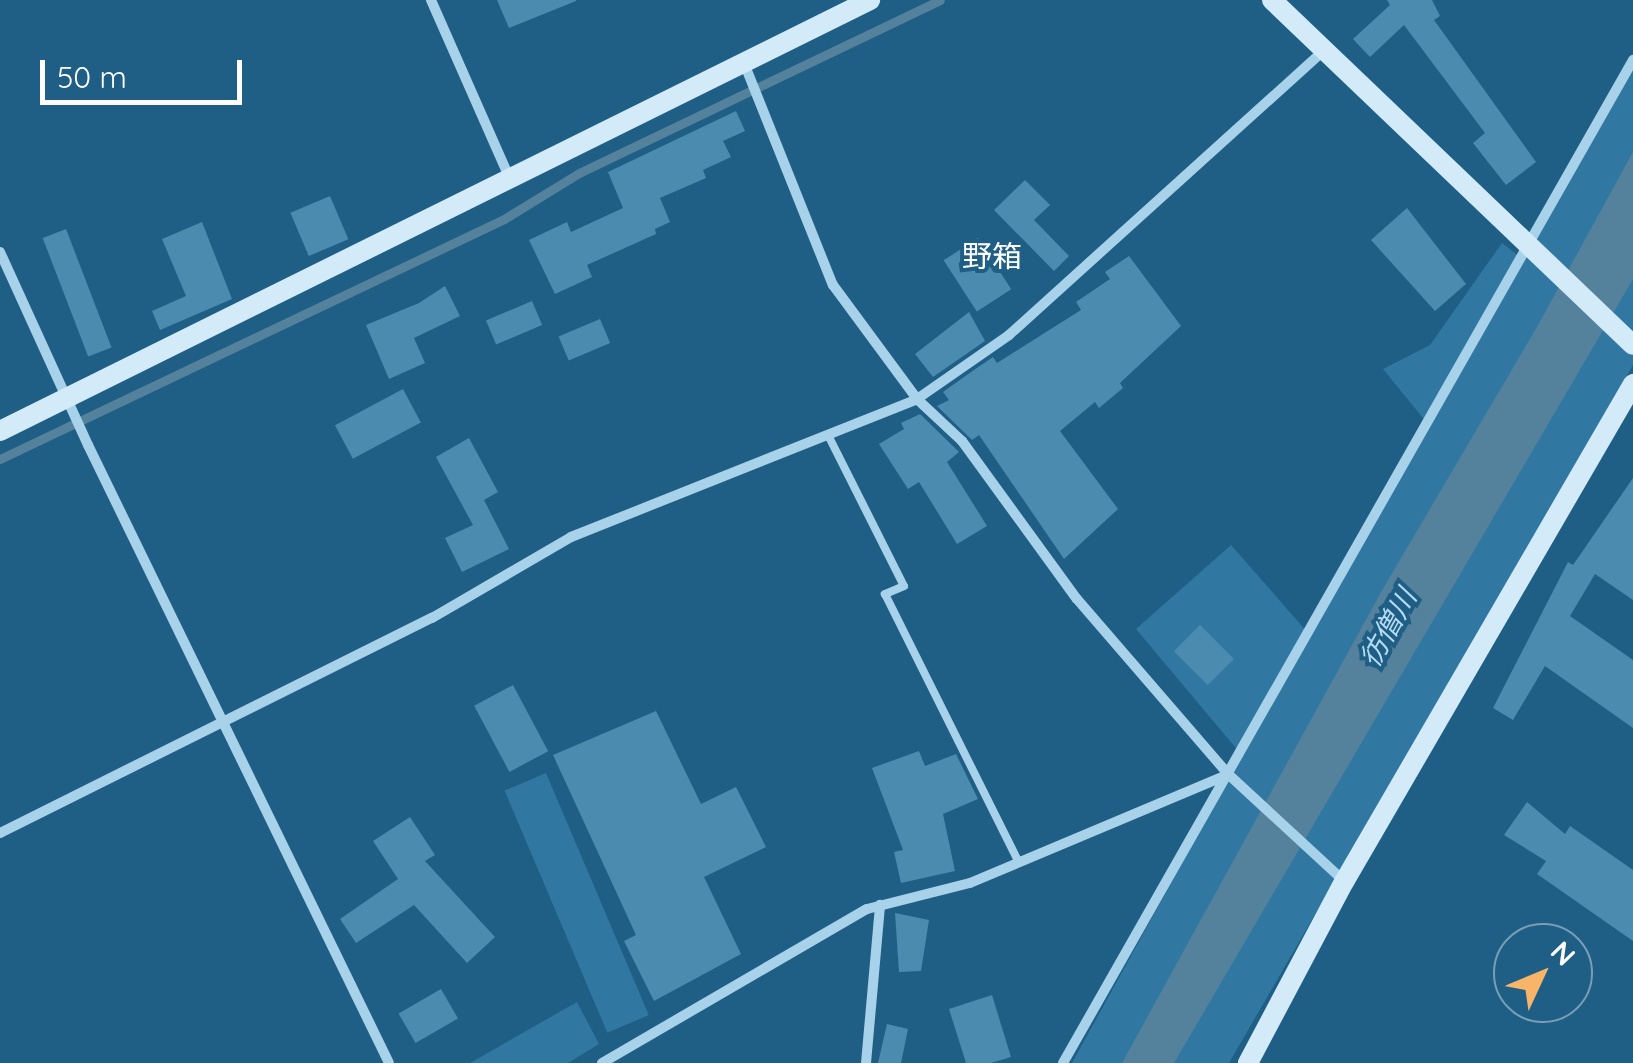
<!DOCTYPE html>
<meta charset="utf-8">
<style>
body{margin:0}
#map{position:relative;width:1633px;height:1063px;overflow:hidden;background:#1f5e85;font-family:Quicksand,"Noto Sans JP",sans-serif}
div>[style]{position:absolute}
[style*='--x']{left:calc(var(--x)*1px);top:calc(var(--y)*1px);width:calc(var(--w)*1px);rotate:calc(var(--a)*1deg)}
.green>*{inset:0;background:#3078a2;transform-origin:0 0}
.water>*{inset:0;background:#54829c}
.stream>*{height:9px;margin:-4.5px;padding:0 4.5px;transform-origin:4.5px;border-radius:4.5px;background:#54829c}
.building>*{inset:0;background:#4c8bb0;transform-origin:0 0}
.lane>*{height:8px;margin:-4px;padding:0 4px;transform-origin:4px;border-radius:4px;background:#a8d2ea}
.street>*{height:10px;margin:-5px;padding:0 5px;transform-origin:5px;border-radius:5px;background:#a8d2ea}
.secondary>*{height:20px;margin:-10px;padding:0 10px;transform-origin:10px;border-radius:10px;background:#d3eaf8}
span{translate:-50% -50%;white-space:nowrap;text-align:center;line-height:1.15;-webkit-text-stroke:8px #1f5e85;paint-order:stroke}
.water-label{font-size:28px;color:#b4dbf1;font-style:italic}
.quarter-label{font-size:30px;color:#fff}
.north{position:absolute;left:1493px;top:923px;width:100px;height:100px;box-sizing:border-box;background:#1f5e85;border:2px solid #799eb6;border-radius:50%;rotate:46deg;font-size:28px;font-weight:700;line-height:40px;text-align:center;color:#fff}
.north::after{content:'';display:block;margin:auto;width:35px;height:45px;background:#f8b468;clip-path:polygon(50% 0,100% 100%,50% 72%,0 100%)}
.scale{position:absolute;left:40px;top:60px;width:202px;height:45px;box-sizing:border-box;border:5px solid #fff;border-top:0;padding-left:12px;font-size:30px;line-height:35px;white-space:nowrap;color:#fff;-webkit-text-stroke:8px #1f5e85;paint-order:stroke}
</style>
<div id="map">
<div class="green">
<div style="clip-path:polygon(1633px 60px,1633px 365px,1229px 1063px,1072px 1063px,1278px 689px,1240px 753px,1136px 629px,1231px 545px,1308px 633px,1427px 423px,1383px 369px,1430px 345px,1502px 243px,1520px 257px)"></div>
<div style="left:546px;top:773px;width:263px;height:45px;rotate:67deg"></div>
<div style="clip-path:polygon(577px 1002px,599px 1044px,568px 1063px,470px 1063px)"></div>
</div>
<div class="water">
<div style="clip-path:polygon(1633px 152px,1633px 279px,1174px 1063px,1122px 1063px,1384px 587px,1537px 327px)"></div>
</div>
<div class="stream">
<div style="--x:0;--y:459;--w:558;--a:-25.46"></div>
<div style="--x:504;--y:219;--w:88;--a:-31.5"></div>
<div style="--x:579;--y:173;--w:400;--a:-25.6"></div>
</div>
<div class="building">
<div style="clip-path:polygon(497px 0,576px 0,576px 1px,509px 28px)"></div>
<div style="clip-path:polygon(1387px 0,1432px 0,1440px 16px,1434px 20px,1536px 162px,1506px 185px,1473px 143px,1485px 133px,1404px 25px,1370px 57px,1353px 39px,1390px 5px)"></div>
<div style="clip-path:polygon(736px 111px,745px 131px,723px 141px,731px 157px,703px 170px,706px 178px,660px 198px,670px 222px,655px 229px,656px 234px,587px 265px,592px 277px,555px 294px,529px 240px,567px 222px,571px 232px,623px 208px,608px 172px)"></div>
<div style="clip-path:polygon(1025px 180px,1050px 205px,1034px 220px,1069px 256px,1054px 271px,994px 210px)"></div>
<div style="left:330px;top:196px;width:47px;height:43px;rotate:67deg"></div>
<div style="clip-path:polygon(1407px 208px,1466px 284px,1435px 311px,1371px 240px)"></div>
<div style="clip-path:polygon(202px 222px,232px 299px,160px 330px,152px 311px,186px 296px,162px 239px)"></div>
<div style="left:66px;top:229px;width:127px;height:25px;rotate:69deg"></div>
<div style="left:978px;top:238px;width:61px;height:41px;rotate:57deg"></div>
<div style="clip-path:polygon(1129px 256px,1181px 326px,1120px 383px,1123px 388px,1099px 408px,1095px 402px,1060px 431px,1118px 509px,1064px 559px,979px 435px,972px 440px,937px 406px,949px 400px,943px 392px,971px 372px,993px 357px,997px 363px,1081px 310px,1076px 302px,1110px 279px,1105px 272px)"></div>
<div style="clip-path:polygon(445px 286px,460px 316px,414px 338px,425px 363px,389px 379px,366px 325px,419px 303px)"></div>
<div style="left:532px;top:301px;width:26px;height:50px;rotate:67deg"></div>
<div style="clip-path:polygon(969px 312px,985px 341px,933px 377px,915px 354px)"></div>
<div style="left:600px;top:319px;width:26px;height:45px;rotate:67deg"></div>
<div style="left:403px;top:389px;width:38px;height:77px;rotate:62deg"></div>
<div style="clip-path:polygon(920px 414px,959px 452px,947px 462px,987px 526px,957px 544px,919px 482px,908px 489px,879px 444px,904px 429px,901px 423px)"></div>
<div style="clip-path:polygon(469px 438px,498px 492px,484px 500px,509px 549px,462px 572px,445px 538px,473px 525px,436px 457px)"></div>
<div style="clip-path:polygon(1633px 478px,1633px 600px,1595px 574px,1570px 616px,1633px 660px,1633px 728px,1545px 666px,1513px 720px,1493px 708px,1568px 562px,1573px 565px)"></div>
<div style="left:1200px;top:625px;width:48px;height:37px;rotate:45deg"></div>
<div style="left:513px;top:685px;width:75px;height:44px;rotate:62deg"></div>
<div style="clip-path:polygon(656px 711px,701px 804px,736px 787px,766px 847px,704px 877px,741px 954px,654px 1001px,624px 941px,636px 935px,553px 755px)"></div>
<div style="clip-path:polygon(919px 751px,925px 766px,956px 754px,978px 799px,943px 814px,955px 871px,901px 883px,894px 852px,903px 850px,872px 768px)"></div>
<div style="clip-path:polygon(1527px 802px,1565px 834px,1570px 826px,1633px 870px,1633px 941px,1537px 874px,1546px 861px,1504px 835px)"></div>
<div style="clip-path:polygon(410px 817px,435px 855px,425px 861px,495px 937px,467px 963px,414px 905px,356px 943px,340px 919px,398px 879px,373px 841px)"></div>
<div style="clip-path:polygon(895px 913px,929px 920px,921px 971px,899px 972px)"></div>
<div style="left:441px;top:989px;width:34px;height:49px;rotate:60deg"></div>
<div style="clip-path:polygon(992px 995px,1011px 1057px,991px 1063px,966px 1063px,949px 1009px)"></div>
<div style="clip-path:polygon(887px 1024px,908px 1029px,901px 1063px,878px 1063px)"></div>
</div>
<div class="lane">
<div style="--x:828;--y:435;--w:169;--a:63.3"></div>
<div style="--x:904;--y:586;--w:21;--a:157"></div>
<div style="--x:885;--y:594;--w:298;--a:63.5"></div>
</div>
<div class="street">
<div style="--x:431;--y:0;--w:196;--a:66.2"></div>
<div style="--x:744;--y:63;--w:239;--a:68.2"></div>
<div style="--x:833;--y:285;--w:142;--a:53.6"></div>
<div style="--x:917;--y:399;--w:62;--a:43"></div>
<div style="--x:962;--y:441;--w:195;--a:54"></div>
<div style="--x:1077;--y:599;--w:231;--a:49.2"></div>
<div style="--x:1228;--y:774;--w:158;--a:42.7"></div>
<div style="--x:0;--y:252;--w:212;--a:65.5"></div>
<div style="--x:88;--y:445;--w:687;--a:64.03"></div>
<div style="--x:0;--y:833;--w:483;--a:-26.5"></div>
<div style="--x:432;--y:618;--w:161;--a:-30.2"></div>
<div style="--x:571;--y:537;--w:373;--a:-21.7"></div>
<div style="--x:917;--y:399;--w:112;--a:-34.8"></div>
<div style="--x:1009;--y:335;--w:425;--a:-42.1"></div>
<div style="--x:602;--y:1063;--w:306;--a:-30.2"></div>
<div style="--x:867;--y:909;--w:106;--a:-14.2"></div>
<div style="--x:970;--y:883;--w:279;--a:-22.8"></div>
<div style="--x:866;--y:1063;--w:159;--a:-84.9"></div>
<div style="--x:1063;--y:1063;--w:1154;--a:-60.39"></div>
</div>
<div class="secondary">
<div style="--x:1272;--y:0;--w:499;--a:43.7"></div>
<div style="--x:0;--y:431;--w:971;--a:-26.35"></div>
<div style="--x:1248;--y:1063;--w:205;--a:-62.1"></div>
<div style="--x:1344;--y:882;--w:576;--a:-59.87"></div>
</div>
<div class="water-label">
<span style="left:1388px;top:628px;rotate:-61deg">彷僧川</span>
</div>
<div class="quarter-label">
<span style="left:992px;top:256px">野箱</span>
</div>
<div class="north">N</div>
<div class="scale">50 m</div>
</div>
